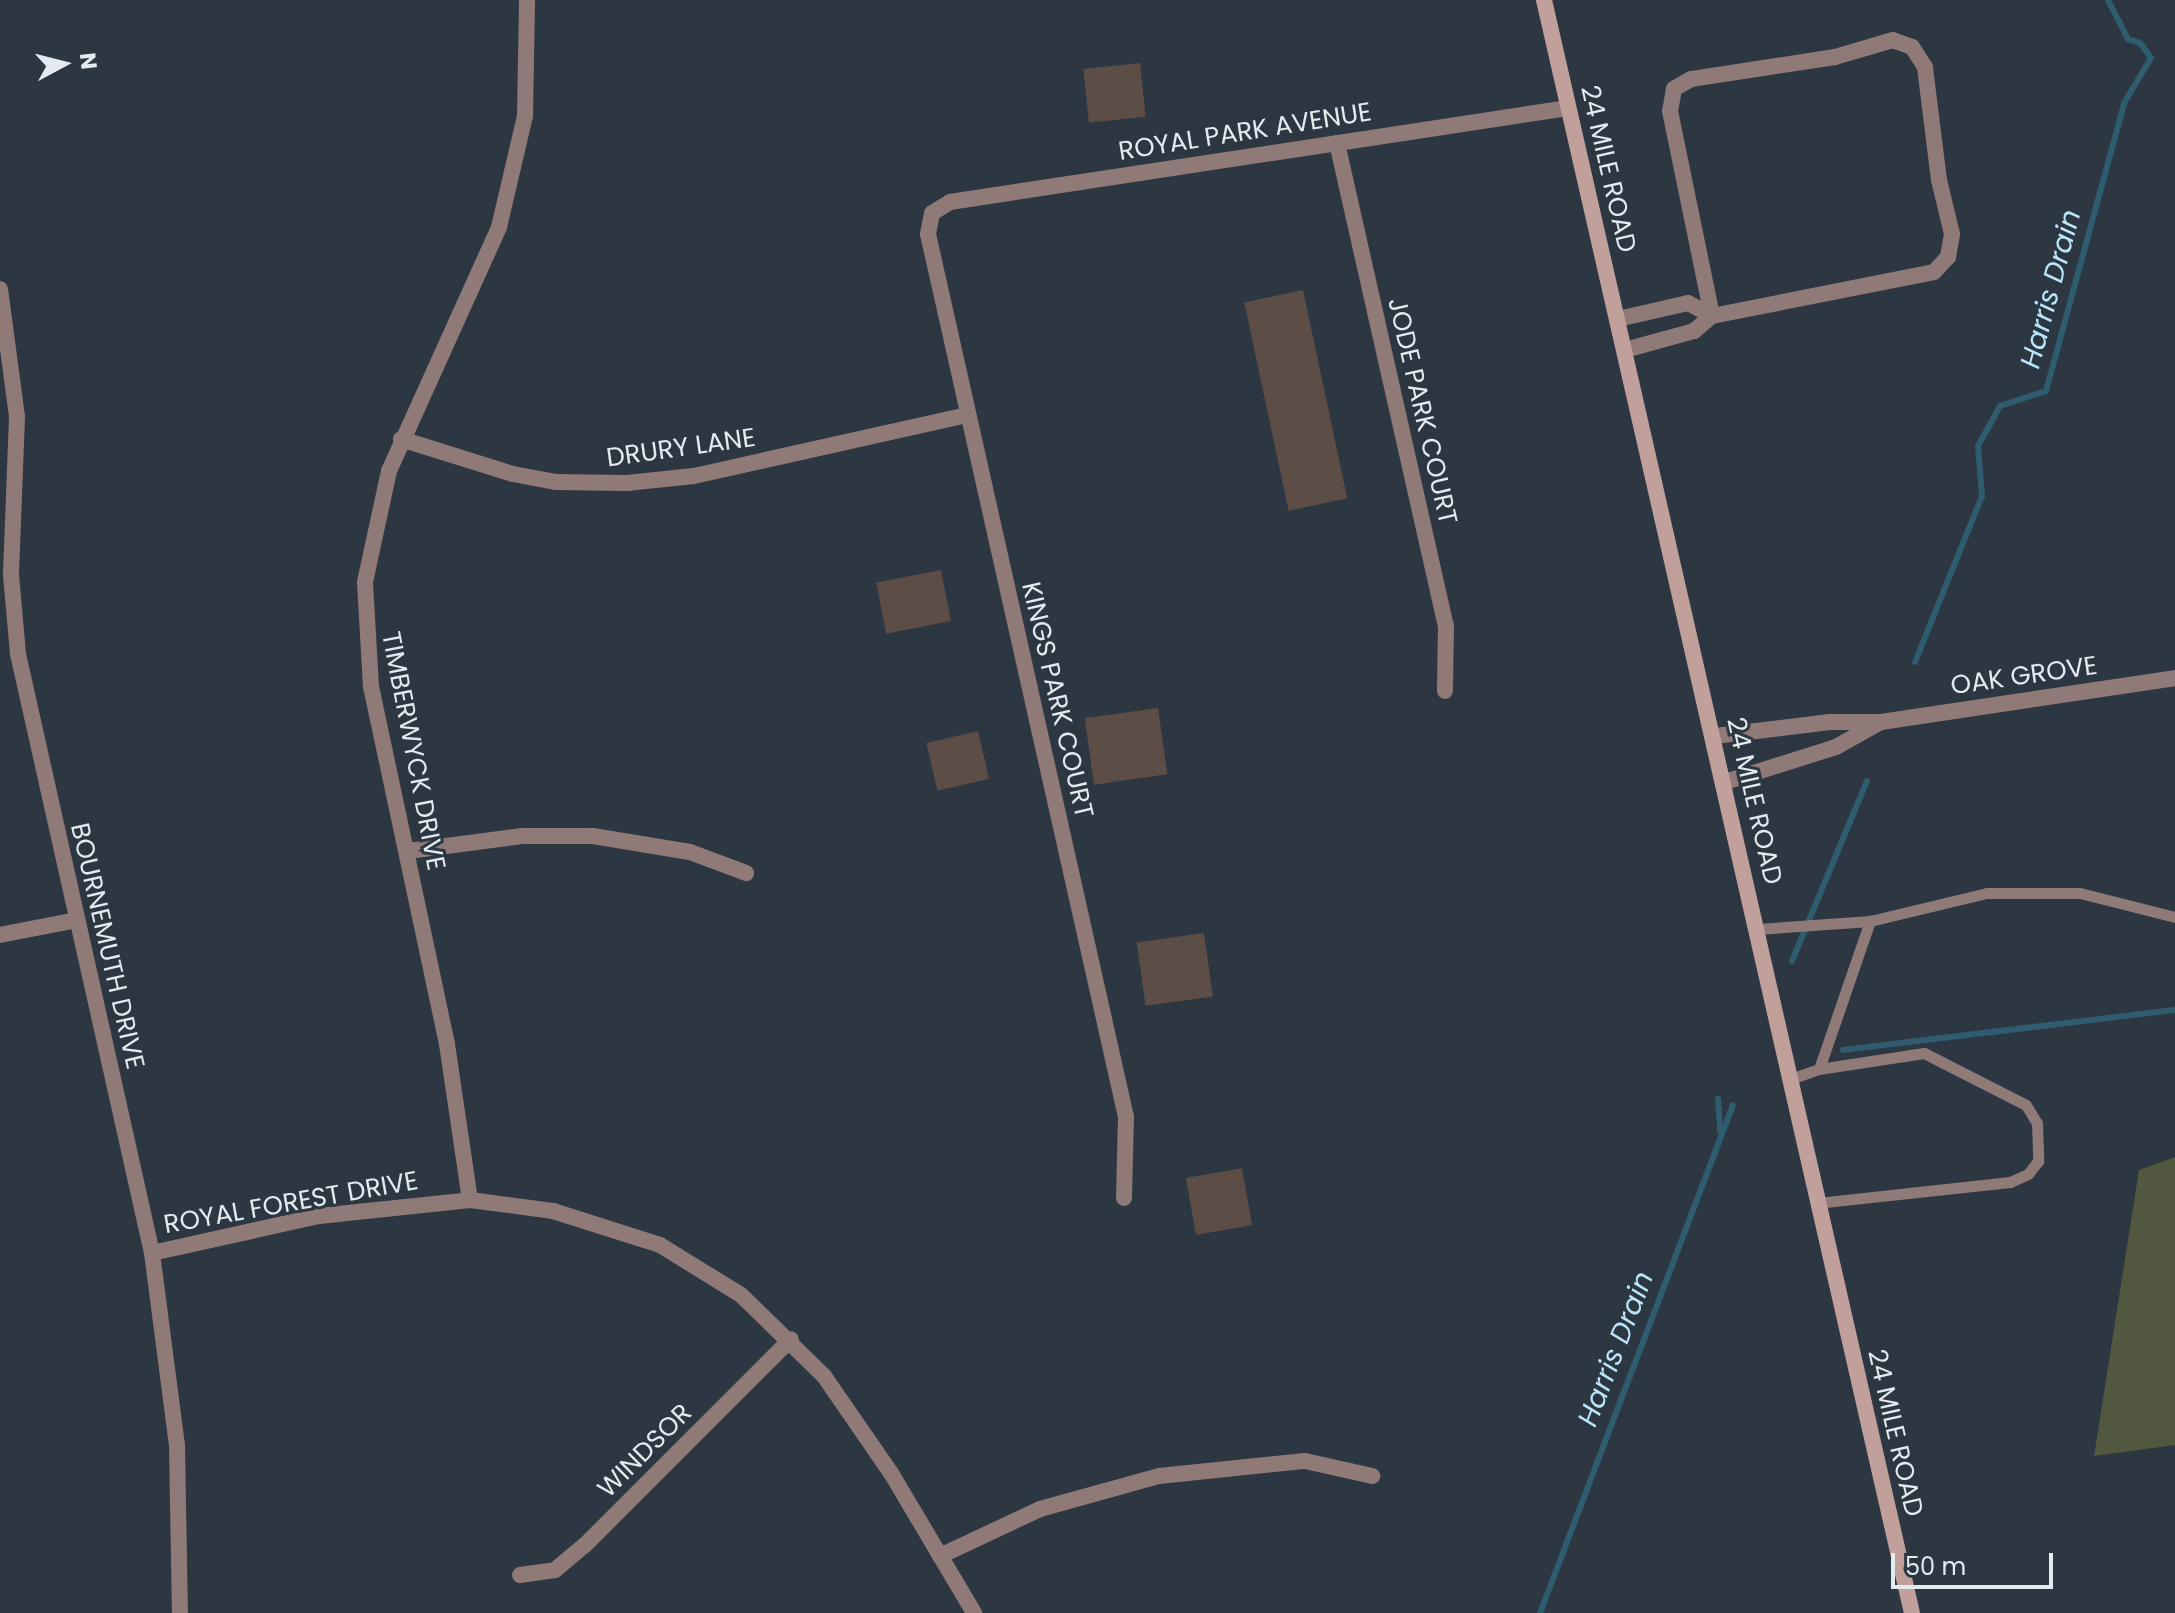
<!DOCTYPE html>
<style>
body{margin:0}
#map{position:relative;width:2175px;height:1613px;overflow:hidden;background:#2c3741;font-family:Poppins,sans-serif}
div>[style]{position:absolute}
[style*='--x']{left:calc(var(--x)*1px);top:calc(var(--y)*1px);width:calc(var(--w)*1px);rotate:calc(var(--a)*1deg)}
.green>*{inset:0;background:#52573f}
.stream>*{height:6px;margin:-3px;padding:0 3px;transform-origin:3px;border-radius:3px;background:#2f5c6f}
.building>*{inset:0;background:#5c4d47;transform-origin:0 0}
.lane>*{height:11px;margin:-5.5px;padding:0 5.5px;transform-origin:5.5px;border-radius:5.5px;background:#8f7a77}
.street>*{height:16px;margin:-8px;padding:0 8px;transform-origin:8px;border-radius:8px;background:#8f7a77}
.secondary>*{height:16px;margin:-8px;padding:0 8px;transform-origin:8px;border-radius:8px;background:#c1a09c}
span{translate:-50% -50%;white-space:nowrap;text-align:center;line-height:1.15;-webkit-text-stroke:6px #2c3741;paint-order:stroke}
.street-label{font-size:26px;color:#e3eaf0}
.water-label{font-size:28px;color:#bae6fa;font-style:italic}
.north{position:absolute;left:24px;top:24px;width:80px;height:80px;-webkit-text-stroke:6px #2c3741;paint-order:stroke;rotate:83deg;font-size:22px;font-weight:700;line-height:32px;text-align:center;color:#e3eaf0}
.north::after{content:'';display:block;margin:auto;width:28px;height:36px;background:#e3eaf0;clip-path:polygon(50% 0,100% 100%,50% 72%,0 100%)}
.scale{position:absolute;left:1891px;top:1553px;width:162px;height:36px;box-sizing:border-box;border:4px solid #e3eaf0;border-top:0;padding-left:10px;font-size:24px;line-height:28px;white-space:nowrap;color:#e3eaf0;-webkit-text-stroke:6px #2c3741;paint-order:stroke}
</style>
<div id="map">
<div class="green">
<div style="clip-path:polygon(2175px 1157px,2175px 1445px,2094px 1456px,2139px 1170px)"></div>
</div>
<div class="stream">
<div style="--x:1915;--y:662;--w:179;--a:-68"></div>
<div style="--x:1982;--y:496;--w:50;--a:-94.6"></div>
<div style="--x:1978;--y:446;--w:46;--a:-61.2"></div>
<div style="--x:2000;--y:406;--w:48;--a:-18.1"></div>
<div style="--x:2046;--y:391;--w:298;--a:-74.8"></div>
<div style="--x:2124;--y:103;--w:52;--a:-59"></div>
<div style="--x:2151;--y:58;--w:19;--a:-126"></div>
<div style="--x:2140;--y:43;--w:13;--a:-162"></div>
<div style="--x:2128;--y:39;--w:44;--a:-117.1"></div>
<div style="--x:1792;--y:961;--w:195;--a:-67.4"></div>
<div style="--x:1843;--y:1050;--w:334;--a:-6.9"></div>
<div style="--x:1718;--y:1099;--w:32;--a:86"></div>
<div style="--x:1540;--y:1613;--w:543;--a:-69.2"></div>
</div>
<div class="building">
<div style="left:1140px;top:63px;width:54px;height:57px;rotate:84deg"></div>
<div style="left:1303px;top:290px;width:213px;height:60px;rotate:78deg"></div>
<div style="left:941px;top:570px;width:52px;height:66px;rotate:79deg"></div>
<div style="left:1158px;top:708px;width:67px;height:74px;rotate:82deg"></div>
<div style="left:978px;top:731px;width:49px;height:53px;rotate:77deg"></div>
<div style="left:1204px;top:933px;width:64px;height:68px;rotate:82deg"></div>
<div style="left:1242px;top:1168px;width:58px;height:57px;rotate:80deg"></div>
</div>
<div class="lane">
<div style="--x:1758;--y:929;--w:112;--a:-4.1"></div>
<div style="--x:1870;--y:921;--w:120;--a:-13.5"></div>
<div style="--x:1987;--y:893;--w:93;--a:0"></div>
<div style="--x:2080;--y:893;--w:98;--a:14.2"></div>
<div style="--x:1819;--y:1069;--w:157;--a:-71"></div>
<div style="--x:1790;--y:1079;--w:31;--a:-19"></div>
<div style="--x:1819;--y:1069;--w:106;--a:-8.7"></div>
<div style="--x:1924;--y:1053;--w:114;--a:27"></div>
<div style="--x:2026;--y:1105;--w:21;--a:59"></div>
<div style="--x:2037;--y:1123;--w:38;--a:88"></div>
<div style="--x:2038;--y:1161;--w:16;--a:128"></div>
<div style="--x:2028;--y:1174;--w:20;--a:156"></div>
<div style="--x:2010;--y:1182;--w:193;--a:173.8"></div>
</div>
<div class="street">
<div style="--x:1337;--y:143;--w:494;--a:77.3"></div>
<div style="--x:1446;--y:625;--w:66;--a:90.9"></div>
<div style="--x:0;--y:289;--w:129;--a:82.4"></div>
<div style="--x:17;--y:417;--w:158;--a:92.2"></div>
<div style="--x:11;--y:575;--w:79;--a:84.9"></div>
<div style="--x:18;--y:654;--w:614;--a:77.39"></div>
<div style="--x:152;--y:1253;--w:194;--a:82.6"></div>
<div style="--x:177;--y:1445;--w:168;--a:89"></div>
<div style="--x:1618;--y:319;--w:72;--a:-12.9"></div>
<div style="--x:1688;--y:303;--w:27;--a:28"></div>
<div style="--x:1625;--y:350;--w:72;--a:-15.4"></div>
<div style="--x:1694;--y:331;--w:23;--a:-40"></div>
<div style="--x:1712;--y:316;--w:226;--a:-11.2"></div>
<div style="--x:1934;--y:272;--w:21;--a:-47"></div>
<div style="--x:1948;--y:257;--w:23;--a:-80"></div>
<div style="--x:1952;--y:234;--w:56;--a:-103.5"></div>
<div style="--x:1939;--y:180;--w:114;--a:-97.1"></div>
<div style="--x:1925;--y:67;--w:24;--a:-123"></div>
<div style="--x:1912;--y:47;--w:20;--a:-160"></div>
<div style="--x:1893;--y:40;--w:60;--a:163.7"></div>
<div style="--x:1835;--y:57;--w:146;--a:171.3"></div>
<div style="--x:1691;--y:79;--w:20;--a:150"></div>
<div style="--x:1674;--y:89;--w:22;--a:100"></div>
<div style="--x:1670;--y:111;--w:209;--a:78.4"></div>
<div style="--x:401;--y:439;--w:117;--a:17.4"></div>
<div style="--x:513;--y:474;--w:44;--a:10.5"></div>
<div style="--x:556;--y:482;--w:71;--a:0.8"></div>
<div style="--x:627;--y:483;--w:67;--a:-6"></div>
<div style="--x:694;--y:476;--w:281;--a:-12.6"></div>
<div style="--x:1715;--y:736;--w:116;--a:-6.9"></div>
<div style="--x:1830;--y:722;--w:51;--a:0"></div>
<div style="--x:1881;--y:722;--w:297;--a:-8.5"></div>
<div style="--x:1725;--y:782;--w:116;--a:-17.5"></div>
<div style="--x:1836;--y:747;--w:49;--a:-29.2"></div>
<div style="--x:408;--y:851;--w:115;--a:-7.5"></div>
<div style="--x:522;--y:836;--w:71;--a:0"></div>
<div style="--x:593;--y:836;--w:98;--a:9.4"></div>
<div style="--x:690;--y:852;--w:60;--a:20.6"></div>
<div style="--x:0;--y:935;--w:78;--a:-11"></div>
<div style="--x:1124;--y:1198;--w:81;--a:-88.6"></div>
<div style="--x:1126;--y:1117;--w:905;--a:-102.64"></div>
<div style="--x:928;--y:234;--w:21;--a:-79"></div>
<div style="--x:932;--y:213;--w:21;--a:-31"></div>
<div style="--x:950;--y:202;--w:625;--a:-8.65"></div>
<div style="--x:470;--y:1200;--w:158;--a:-98.4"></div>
<div style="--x:447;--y:1044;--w:365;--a:-102"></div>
<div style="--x:371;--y:687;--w:105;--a:-93.3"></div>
<div style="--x:365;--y:582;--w:114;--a:-77.8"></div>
<div style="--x:389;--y:471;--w:268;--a:-65.7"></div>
<div style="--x:499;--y:227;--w:114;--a:-76.8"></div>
<div style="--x:525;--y:116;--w:116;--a:-89"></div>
<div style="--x:152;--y:1253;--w:171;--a:-12.5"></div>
<div style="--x:319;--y:1216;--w:152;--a:-6"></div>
<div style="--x:470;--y:1200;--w:84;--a:7.5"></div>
<div style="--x:553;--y:1211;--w:112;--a:17.6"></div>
<div style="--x:660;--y:1245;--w:95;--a:31.7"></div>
<div style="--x:741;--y:1295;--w:116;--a:44.3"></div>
<div style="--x:824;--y:1376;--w:118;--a:55.4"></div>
<div style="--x:891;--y:1473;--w:163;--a:59.3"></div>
<div style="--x:940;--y:1556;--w:110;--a:-25.2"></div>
<div style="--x:1040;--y:1509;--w:123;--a:-15.5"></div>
<div style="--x:1159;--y:1476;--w:147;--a:-5.9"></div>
<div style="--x:1305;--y:1461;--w:69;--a:12.6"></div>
<div style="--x:520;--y:1575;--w:35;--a:-8"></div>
<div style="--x:555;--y:1570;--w:39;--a:-40"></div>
<div style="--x:585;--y:1545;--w:291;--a:-45"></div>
</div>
<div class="secondary">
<div style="--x:1544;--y:0;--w:1654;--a:77.15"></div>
</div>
<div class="street-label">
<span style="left:1245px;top:132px;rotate:-9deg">ROYAL PARK AVENUE</span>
<span style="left:1608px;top:169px;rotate:77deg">24 MILE ROAD</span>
<span style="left:1422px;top:411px;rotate:77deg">JODE PARK COURT</span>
<span style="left:681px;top:448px;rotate:-8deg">DRURY LANE</span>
<span style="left:2024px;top:676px;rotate:-8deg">OAK GROVE</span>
<span style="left:1057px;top:700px;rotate:77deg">KINGS PARK COURT</span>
<span style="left:413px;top:751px;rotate:79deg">TIMBERWYCK DRIVE</span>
<span style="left:1754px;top:801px;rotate:77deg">24 MILE ROAD</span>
<span style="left:107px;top:946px;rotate:77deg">BOURNEMUTH DRIVE</span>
<span style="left:291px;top:1203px;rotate:-10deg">ROYAL FOREST DRIVE</span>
<span style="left:1895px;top:1433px;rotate:77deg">24 MILE ROAD</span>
<span style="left:645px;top:1451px;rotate:-45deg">WINDSOR</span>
</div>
<div class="water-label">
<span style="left:2051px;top:289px;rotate:-75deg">Harris Drain</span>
<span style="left:1616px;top:1349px;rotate:-69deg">Harris Drain</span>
</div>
<div class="north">N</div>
<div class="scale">50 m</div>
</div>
